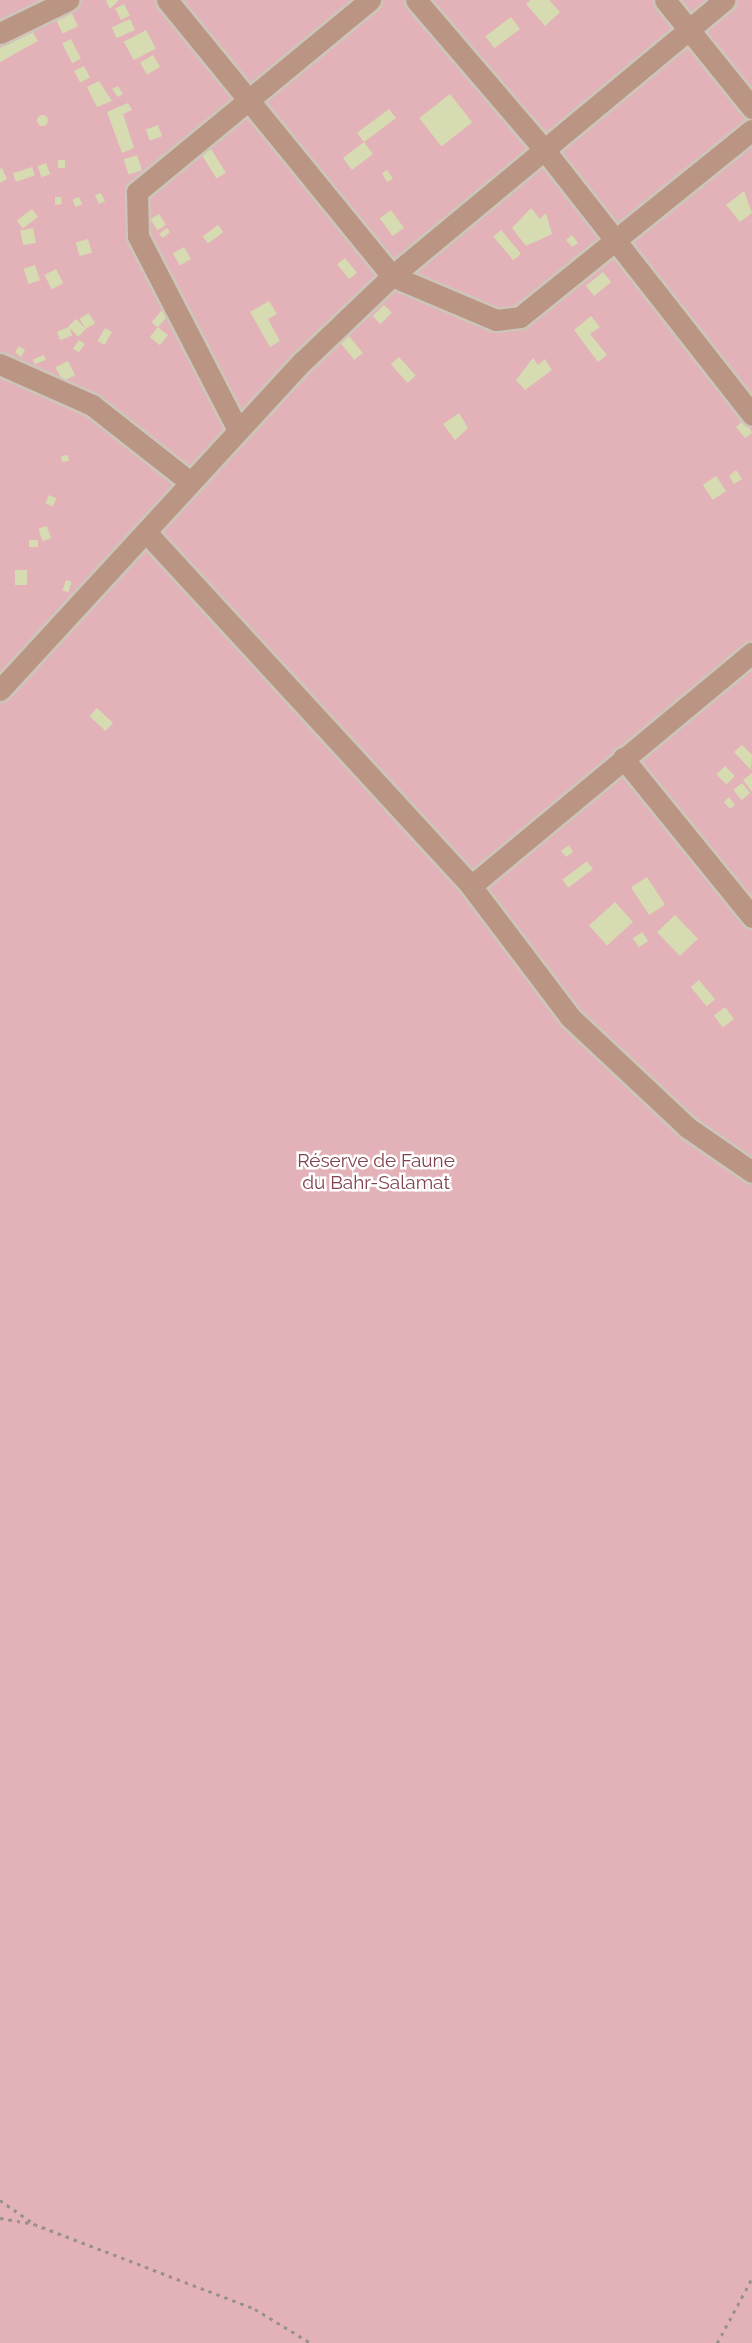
<!DOCTYPE html>
<meta charset="utf-8">
<style>
body{margin:0}
#map{position:relative;width:752px;height:2343px;overflow:hidden;background:#f3eadd;font-family:Raleway,sans-serif}
div>[style]{position:absolute}
[style*='--x']{left:calc(var(--x)*1px);top:calc(var(--y)*1px);width:calc(var(--w)*1px);rotate:calc(var(--a)*1deg)}
.green>*{inset:0;background:#e2b2b8;transform-origin:0 0}
.building>*{inset:0;background:#d7dbb1;transform-origin:0 0}
.round{border-radius:50%}
.path>*{height:2.5px;margin-top:-1.25px;transform-origin:0;background:repeating-linear-gradient(90deg,#989288 0 3.5px,transparent 0 8.5px)}
.roads{filter:drop-shadow(2px 0 #cdc5b9) drop-shadow(-2px 0 #cdc5b9) drop-shadow(0 2px #cdc5b9) drop-shadow(0 -2px #cdc5b9)}
.minor>*{height:21px;margin:-10.5px;padding:0 10.5px;transform-origin:10.5px;border-radius:10.5px;background:#bb9584}
span{translate:-50% -50%;white-space:nowrap;text-align:center;line-height:1.15;-webkit-text-stroke:5px #fff;paint-order:stroke}
.park-label{font-size:19px;color:#80424c}
</style>
<div id="map">
<div class="green">
<div style="left:0;top:0;width:752px;height:2343px"></div>
</div>
<div class="building">
<div style="clip-path:polygon(119px 0,110px 9px,106px 1px,108px 0)"></div>
<div style="clip-path:polygon(531px 0,549px 0,560px 12px,545px 26px,526px 4px)"></div>
<div style="left:124px;top:4px;width:13px;height:10px;rotate:63deg"></div>
<div style="left:71px;top:11px;width:17px;height:17px;rotate:66deg"></div>
<div style="left:511px;top:17px;width:15px;height:32px;rotate:53deg"></div>
<div style="left:130px;top:19px;width:12px;height:20px;rotate:66deg"></div>
<div style="clip-path:polygon(32px 30px,38px 41px,0 62px,0 48px)"></div>
<div style="left:146px;top:30px;width:21px;height:25px;rotate:62deg"></div>
<div style="left:71px;top:39px;width:22px;height:10px;rotate:63deg"></div>
<div style="left:153px;top:55px;width:14px;height:15px;rotate:60deg"></div>
<div style="left:84px;top:66px;width:13px;height:11px;rotate:63deg"></div>
<div style="clip-path:polygon(99px 81px,112px 101px,97px 107px,87px 87px)"></div>
<div style="clip-path:polygon(118px 86px,123px 94px,118px 97px,112px 89px)"></div>
<div style="left:450px;top:94px;width:36px;height:39px;rotate:52deg"></div>
<div style="clip-path:polygon(128px 103px,132px 110px,123px 114px,134px 148px,122px 153px,107px 112px)"></div>
<div style="clip-path:polygon(389px 109px,396px 118px,364px 142px,373px 154px,352px 170px,343px 158px,364px 142px,357px 133px)"></div>
<div class="round" style="left:36.5px;top:114.5px;width:11px;height:11px"></div>
<div style="left:158px;top:125px;width:12px;height:13px;rotate:70deg"></div>
<div style="left:211px;top:149px;width:28px;height:11px;rotate:58deg"></div>
<div style="left:137px;top:155px;width:16px;height:14px;rotate:72deg"></div>
<div style="left:58px;top:160px;width:7px;height:8px"></div>
<div style="left:46px;top:163px;width:12px;height:9px;rotate:70deg"></div>
<div style="left:32px;top:167px;width:9px;height:20px;rotate:72deg"></div>
<div style="clip-path:polygon(2px 168px,7px 179px,0 183px,0 169px)"></div>
<div style="clip-path:polygon(387px 170px,393px 179px,387px 182px,382px 173px)"></div>
<div style="clip-path:polygon(744px 191px,752px 213px,740px 222px,726px 205px)"></div>
<div style="clip-path:polygon(101px 193px,105px 201px,99px 204px,95px 195px)"></div>
<div style="clip-path:polygon(55px 197px,61px 197px,62px 204px,55px 205px)"></div>
<div style="left:79px;top:197px;width:8px;height:7px;rotate:67deg"></div>
<div style="clip-path:polygon(531px 208px,540px 219px,546px 213px,552px 234px,526px 246px,512px 228px)"></div>
<div style="left:32px;top:209px;width:10px;height:19px;rotate:53deg"></div>
<div style="left:391px;top:210px;width:22px;height:14px;rotate:54deg"></div>
<div style="left:159px;top:214px;width:13px;height:10px;rotate:58deg"></div>
<div style="left:218px;top:225px;width:9px;height:19px;rotate:54deg"></div>
<div style="left:33px;top:228px;width:15px;height:13px;rotate:79deg"></div>
<div style="clip-path:polygon(167px 228px,170px 232px,163px 238px,159px 234px)"></div>
<div style="left:501px;top:230px;width:31px;height:10px;rotate:50deg"></div>
<div style="clip-path:polygon(572px 235px,578px 243px,572px 247px,566px 240px)"></div>
<div style="left:88px;top:239px;width:14px;height:13px;rotate:73deg"></div>
<div style="left:184px;top:247px;width:14px;height:13px;rotate:60deg"></div>
<div style="left:345px;top:258px;width:19px;height:10px;rotate:51deg"></div>
<div style="left:35px;top:265px;width:16px;height:12px;rotate:72deg"></div>
<div style="left:56px;top:269px;width:16px;height:13px;rotate:63deg"></div>
<div style="left:603px;top:272px;width:13px;height:22px;rotate:51deg"></div>
<div style="clip-path:polygon(269px 301px,277px 314px,268px 319px,280px 341px,270px 347px,250px 312px)"></div>
<div style="left:384px;top:305px;width:11px;height:16px;rotate:45deg"></div>
<div style="left:162px;top:310px;width:8px;height:16px;rotate:40deg"></div>
<div style="left:89px;top:313px;width:12px;height:11px;rotate:59deg"></div>
<div style="clip-path:polygon(591px 316px,600px 327px,590px 334px,607px 355px,598px 362px,574px 330px)"></div>
<div style="left:76px;top:319px;width:14px;height:11px;rotate:45deg"></div>
<div style="left:69px;top:327px;width:9px;height:13px;rotate:69deg"></div>
<div style="left:158px;top:327px;width:13px;height:13px;rotate:39deg"></div>
<div style="left:105px;top:328px;width:8px;height:15px;rotate:30deg"></div>
<div style="left:349px;top:336px;width:22px;height:11px;rotate:51deg"></div>
<div style="clip-path:polygon(79px 340px,85px 344px,79px 352px,73px 349px)"></div>
<div style="clip-path:polygon(19px 346px,25px 350px,21px 357px,15px 352px)"></div>
<div style="left:44px;top:355px;width:5px;height:12px;rotate:68deg"></div>
<div style="left:399px;top:357px;width:25px;height:11px;rotate:48deg"></div>
<div style="clip-path:polygon(533px 358px,538px 365px,545px 359px,552px 370px,525px 390px,516px 380px)"></div>
<div style="left:68px;top:361px;width:16px;height:14px;rotate:63deg"></div>
<div style="clip-path:polygon(459px 413px,468px 428px,455px 440px,443px 424px)"></div>
<div style="clip-path:polygon(745px 419px,752px 433px,745px 438px,736px 427px)"></div>
<div style="left:68px;top:455px;width:6px;height:7px;rotate:81deg"></div>
<div style="clip-path:polygon(736px 470px,742px 479px,734px 484px,729px 476px)"></div>
<div style="left:716px;top:476px;width:18px;height:16px;rotate:56deg"></div>
<div style="left:49px;top:495px;width:8px;height:9px;rotate:23deg"></div>
<div style="left:47px;top:526px;width:13px;height:9px;rotate:72deg"></div>
<div style="left:29px;top:540px;width:9px;height:7px"></div>
<div style="left:15px;top:570px;width:12px;height:15px"></div>
<div style="left:66px;top:580px;width:6px;height:11px;rotate:18deg"></div>
<div style="left:97px;top:708px;width:22px;height:11px;rotate:43deg"></div>
<div style="clip-path:polygon(742px 745px,752px 755px,751px 770px,734px 752px)"></div>
<div style="left:725px;top:766px;width:14px;height:12px;rotate:45deg"></div>
<div style="clip-path:polygon(752px 773px,752px 792px,743px 780px)"></div>
<div style="left:742px;top:783px;width:13px;height:11px;rotate:51deg"></div>
<div style="clip-path:polygon(729px 797px,735px 805px,730px 809px,724px 802px)"></div>
<div style="clip-path:polygon(569px 845px,573px 852px,566px 857px,561px 851px)"></div>
<div style="left:587px;top:861px;width:10px;height:31px;rotate:53deg"></div>
<div style="left:647px;top:877px;width:33px;height:19px;rotate:57deg"></div>
<div style="left:615px;top:902px;width:27px;height:35px;rotate:48deg"></div>
<div style="left:675px;top:915px;width:33px;height:25px;rotate:46deg"></div>
<div style="left:642px;top:932px;width:11px;height:11px;rotate:56deg"></div>
<div style="left:699px;top:980px;width:25px;height:11px;rotate:50deg"></div>
<div style="left:725px;top:1007px;width:15px;height:14px;rotate:53deg"></div>
</div>
<div class="path">
<div style="--x:0;--y:2200;--w:38;--a:35"></div>
<div style="--x:0;--y:2218;--w:35;--a:10"></div>
<div style="--x:34;--y:2224;--w:237;--a:21"></div>
<div style="--x:255;--y:2309;--w:66;--a:31.3"></div>
<div style="--x:717;--y:2343;--w:74;--a:-61.7"></div>
</div>
<div class="roads">
<div class="minor">
<div style="--x:167;--y:0;--w:356;--a:50.8"></div>
<div style="--x:392;--y:276;--w:113;--a:22.9"></div>
<div style="--x:496;--y:320;--w:24;--a:-7"></div>
<div style="--x:520;--y:317;--w:298;--a:-38.9"></div>
<div style="--x:416;--y:0;--w:195;--a:49.4"></div>
<div style="--x:543;--y:148;--w:339;--a:51.9"></div>
<div style="--x:665;--y:0;--w:139;--a:51.1"></div>
<div style="--x:0;--y:33;--w:76;--a:-25.9"></div>
<div style="--x:0;--y:364;--w:101;--a:24"></div>
<div style="--x:92;--y:405;--w:125;--a:38.2"></div>
<div style="--x:238;--y:430;--w:218;--a:-117.3"></div>
<div style="--x:138;--y:236;--w:44;--a:-91.3"></div>
<div style="--x:137;--y:192;--w:302;--a:-39.5"></div>
<div style="--x:146;--y:532;--w:481;--a:47.4"></div>
<div style="--x:471;--y:886;--w:164;--a:52.9"></div>
<div style="--x:570;--y:1017;--w:161;--a:43.2"></div>
<div style="--x:687;--y:1127;--w:79;--a:34.7"></div>
<div style="--x:0;--y:690;--w:447;--a:-47.4"></div>
<div style="--x:303;--y:361;--w:123;--a:-43.7"></div>
<div style="--x:392;--y:276;--w:432;--a:-39.7"></div>
<div style="--x:623;--y:758;--w:205;--a:50.9"></div>
<div style="--x:471;--y:886;--w:365;--a:-39.7"></div>
</div>
</div>
<div class="park-label">
<span style="left:376px;top:1172px">Réserve de Faune<br>du Bahr-Salamat</span>
</div>
</div>
